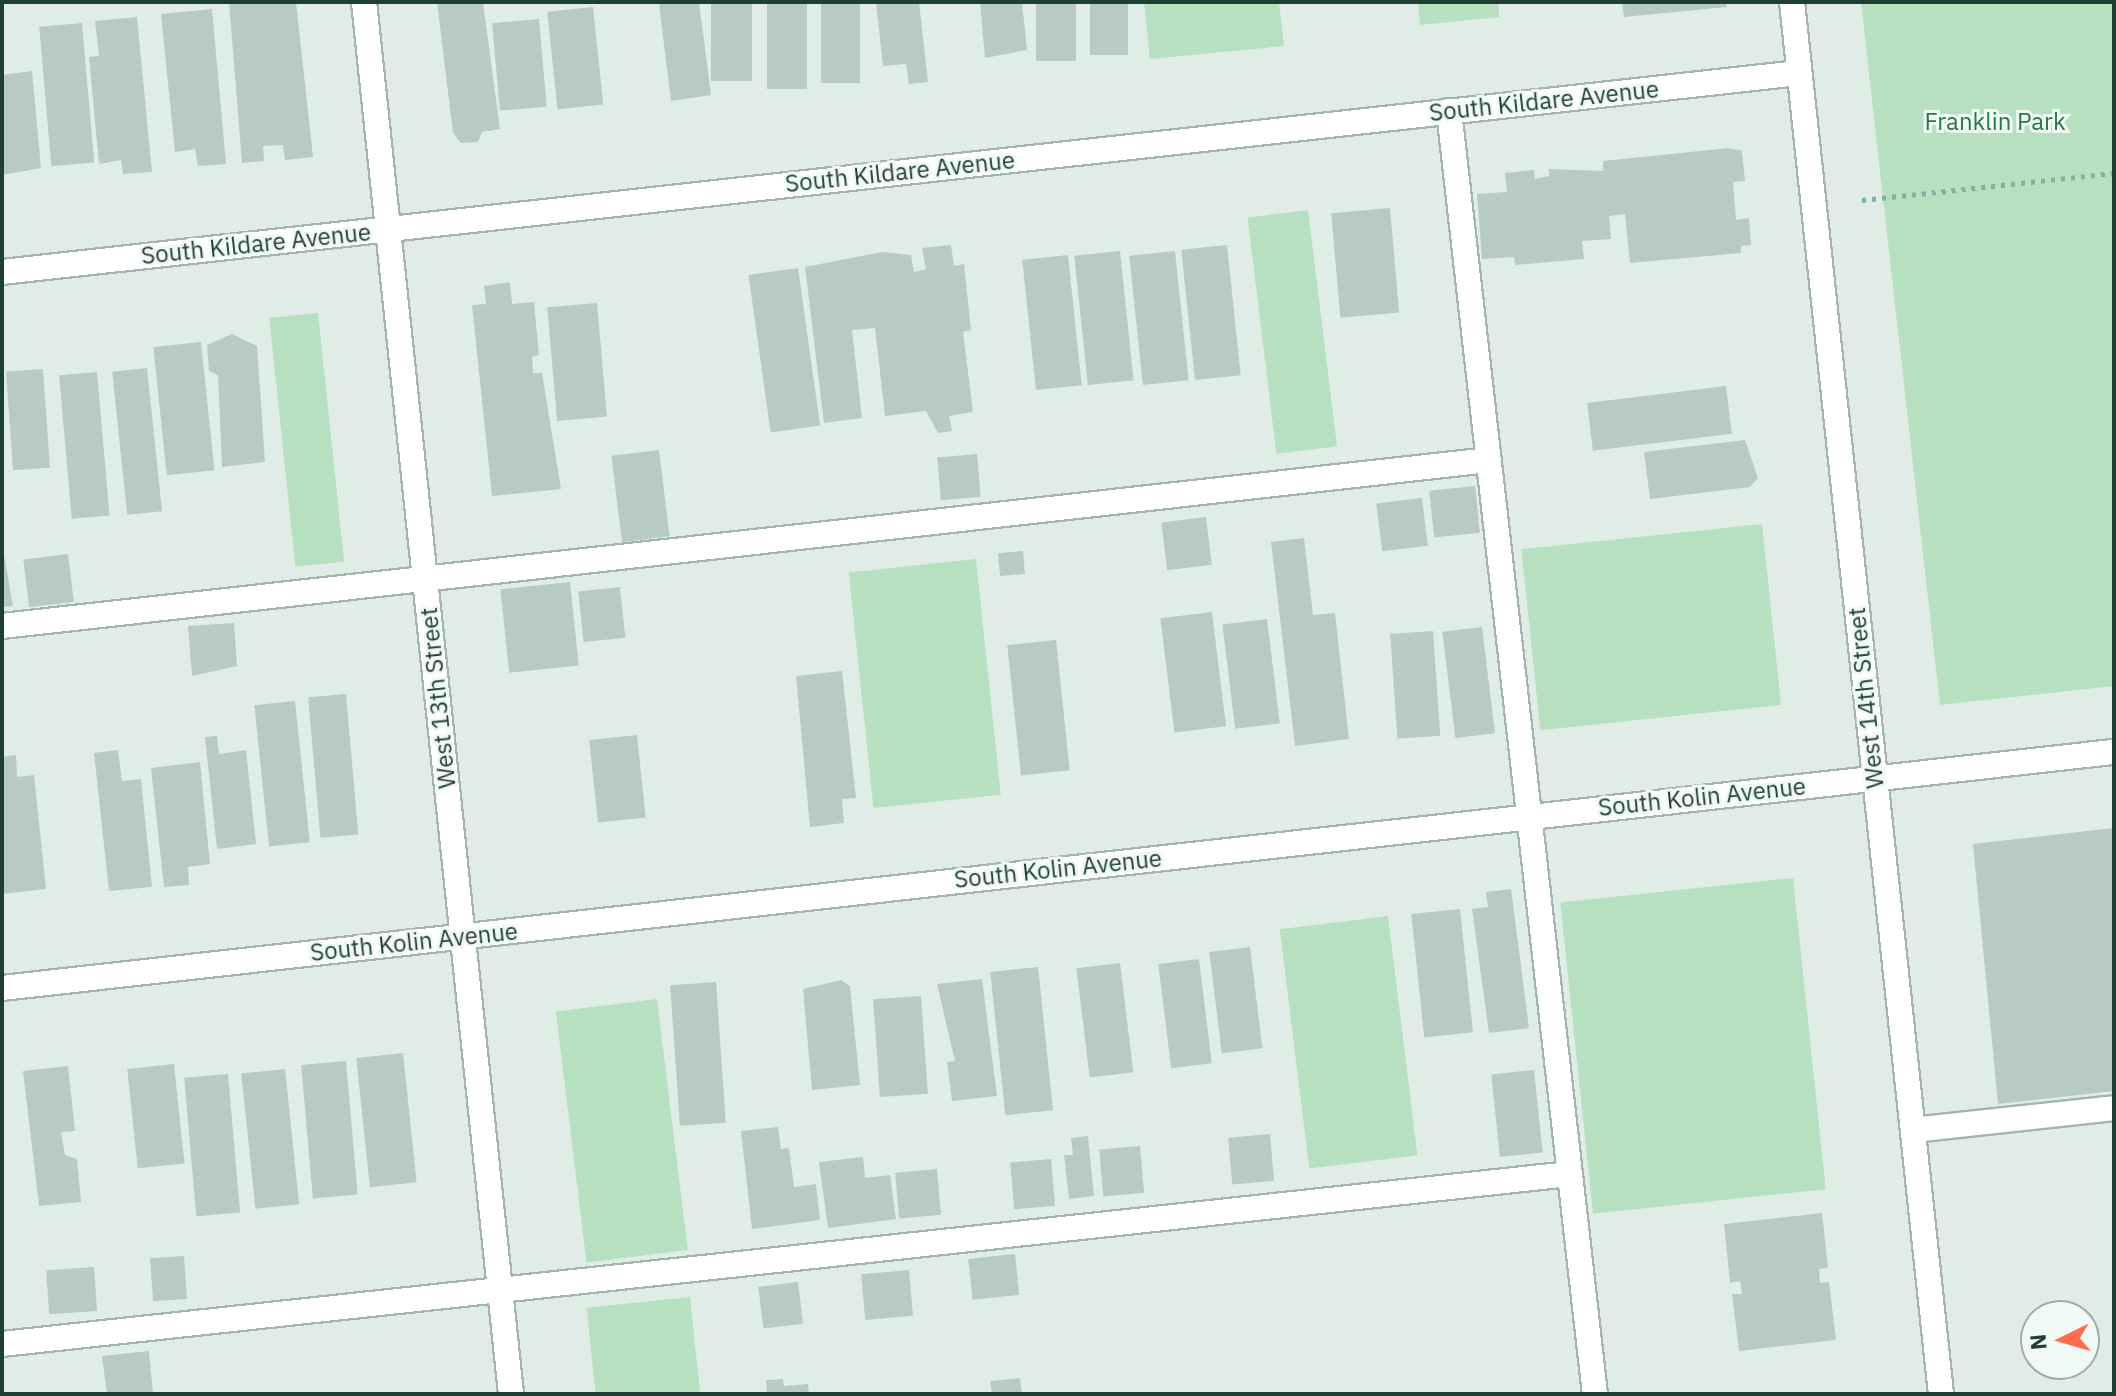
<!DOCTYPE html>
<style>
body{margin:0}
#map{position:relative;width:2116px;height:1396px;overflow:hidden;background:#e0ede7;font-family:"IBM Plex Sans",sans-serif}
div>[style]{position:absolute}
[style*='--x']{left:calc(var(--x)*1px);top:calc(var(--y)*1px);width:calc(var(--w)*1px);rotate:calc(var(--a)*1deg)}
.green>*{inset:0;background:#b7e0c0;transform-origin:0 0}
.building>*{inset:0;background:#b8cbc2;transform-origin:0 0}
.path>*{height:5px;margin-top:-2.5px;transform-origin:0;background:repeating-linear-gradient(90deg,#7eb49f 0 4px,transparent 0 10px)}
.roads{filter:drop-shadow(2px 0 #a2b5ae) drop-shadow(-2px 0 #a2b5ae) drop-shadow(0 2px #a2b5ae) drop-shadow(0 -2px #a2b5ae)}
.service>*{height:24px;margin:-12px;padding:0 12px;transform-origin:12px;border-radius:12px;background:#fff}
.minor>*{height:24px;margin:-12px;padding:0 12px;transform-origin:12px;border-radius:12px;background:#fff}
span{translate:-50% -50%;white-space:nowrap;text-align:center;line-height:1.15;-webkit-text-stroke:6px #f1f9f5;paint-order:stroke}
.street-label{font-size:24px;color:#1f3f35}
.park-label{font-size:24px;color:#257a41}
.frame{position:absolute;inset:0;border:4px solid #1f3f35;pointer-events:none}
.north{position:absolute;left:2020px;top:1300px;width:80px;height:80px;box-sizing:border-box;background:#f1f9f5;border:2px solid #9dafa8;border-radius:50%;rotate:265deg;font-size:22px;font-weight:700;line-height:32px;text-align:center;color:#1f3f35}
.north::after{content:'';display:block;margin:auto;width:28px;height:36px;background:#ff6d4c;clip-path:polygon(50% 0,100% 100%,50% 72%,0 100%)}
</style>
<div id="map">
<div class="green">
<div style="clip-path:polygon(1144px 2px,1279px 2px,1284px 46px,1150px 59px)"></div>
<div style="clip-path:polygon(1418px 2px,1498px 2px,1499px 17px,1420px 25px)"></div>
<div style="clip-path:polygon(1861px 2px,2114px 2px,2114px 686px,1940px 705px)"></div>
<div style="left:1308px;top:210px;width:238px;height:61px;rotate:83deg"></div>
<div style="left:318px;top:313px;width:250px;height:49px;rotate:84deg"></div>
<div style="left:1762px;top:524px;width:182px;height:242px;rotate:84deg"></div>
<div style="left:976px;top:559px;width:237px;height:128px;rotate:84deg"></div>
<div style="left:1793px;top:878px;width:313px;height:234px;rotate:84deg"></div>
<div style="left:1388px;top:916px;width:241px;height:109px;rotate:83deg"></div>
<div style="left:657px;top:999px;width:253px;height:102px;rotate:83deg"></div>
<div style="left:690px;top:1297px;width:98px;height:104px;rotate:84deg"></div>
</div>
<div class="building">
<div style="clip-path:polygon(229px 2px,296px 2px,313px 157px,285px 160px,283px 145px,263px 146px,264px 161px,242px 163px)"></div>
<div style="clip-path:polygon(437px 2px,483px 2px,500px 129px,482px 132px,478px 142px,461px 143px,453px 133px)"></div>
<div style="clip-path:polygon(672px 2px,699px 2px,711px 95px,671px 101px,659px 4px)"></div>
<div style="left:711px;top:2px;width:41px;height:79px"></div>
<div style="left:767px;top:2px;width:40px;height:87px"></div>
<div style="left:821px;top:2px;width:39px;height:81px"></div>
<div style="clip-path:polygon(876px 2px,919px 2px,928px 82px,909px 84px,906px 64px,883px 66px)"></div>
<div style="clip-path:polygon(980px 2px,1022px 2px,1027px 50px,985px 58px)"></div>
<div style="left:1036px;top:2px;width:40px;height:59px"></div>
<div style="left:1090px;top:2px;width:38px;height:53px"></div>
<div style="clip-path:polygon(1622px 2px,1726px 2px,1727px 7px,1624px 17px)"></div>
<div style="left:593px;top:7px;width:98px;height:46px;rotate:84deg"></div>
<div style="clip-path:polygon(212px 9px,226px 164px,198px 166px,195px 149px,175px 152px,161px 14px)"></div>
<div style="clip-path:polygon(137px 17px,152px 172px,123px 174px,121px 160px,99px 164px,89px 57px,99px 56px,95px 21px)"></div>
<div style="left:539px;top:19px;width:88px;height:47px;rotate:85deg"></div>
<div style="left:82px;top:23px;width:140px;height:43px;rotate:85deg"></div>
<div style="clip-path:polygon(32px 71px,41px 168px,2px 175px,2px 75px)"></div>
<div style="clip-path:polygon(1729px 148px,1742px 151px,1745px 181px,1733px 182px,1736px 220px,1749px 218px,1751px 245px,1741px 246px,1741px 253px,1630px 263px,1625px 214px,1609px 216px,1611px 239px,1582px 241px,1584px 259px,1515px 265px,1514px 257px,1482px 259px,1477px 194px,1507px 192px,1505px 173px,1534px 170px,1535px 179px,1549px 176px,1549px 169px,1603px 171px,1603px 161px)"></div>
<div style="left:1390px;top:208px;width:105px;height:59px;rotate:85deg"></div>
<div style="clip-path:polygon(951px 245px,954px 266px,964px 264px,971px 330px,963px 332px,973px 412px,949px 416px,952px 431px,938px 433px,926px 411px,885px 416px,875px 328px,852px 330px,862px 418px,824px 423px,805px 267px,882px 252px,911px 255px,914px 272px,926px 269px,922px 248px)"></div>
<div style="left:1227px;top:245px;width:131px;height:46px;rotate:84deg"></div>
<div style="left:1120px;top:251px;width:130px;height:46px;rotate:84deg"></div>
<div style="left:1175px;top:251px;width:130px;height:46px;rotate:84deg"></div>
<div style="left:1068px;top:255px;width:131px;height:46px;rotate:84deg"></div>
<div style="left:798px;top:268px;width:159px;height:50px;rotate:82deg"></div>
<div style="clip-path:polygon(510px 282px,512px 304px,534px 302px,539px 355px,532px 357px,533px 373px,542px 373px,561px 489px,492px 496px,472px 305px,486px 304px,484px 286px)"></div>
<div style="left:597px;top:303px;width:114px;height:50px;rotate:85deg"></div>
<div style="clip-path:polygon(232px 334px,257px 346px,265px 462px,222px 467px,218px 375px,209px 371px,207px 345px)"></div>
<div style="left:201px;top:342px;width:129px;height:48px;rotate:84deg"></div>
<div style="left:147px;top:368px;width:144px;height:35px;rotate:84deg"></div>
<div style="left:43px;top:369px;width:99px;height:37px;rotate:86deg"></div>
<div style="left:97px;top:372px;width:144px;height:38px;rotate:85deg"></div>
<div style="left:1726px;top:386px;width:48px;height:140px;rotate:83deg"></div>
<div style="clip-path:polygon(1745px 440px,1758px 478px,1750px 487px,1650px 499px,1644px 452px)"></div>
<div style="left:659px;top:450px;width:87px;height:48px;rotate:83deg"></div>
<div style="left:977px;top:454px;width:43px;height:40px;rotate:85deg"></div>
<div style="left:1475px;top:486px;width:47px;height:46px;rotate:84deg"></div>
<div style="left:1422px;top:498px;width:48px;height:46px;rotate:83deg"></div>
<div style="left:1206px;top:517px;width:48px;height:45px;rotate:83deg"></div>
<div style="clip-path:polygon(1304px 538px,1313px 615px,1335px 613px,1349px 739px,1295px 746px,1271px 542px)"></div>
<div style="clip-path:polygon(2px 543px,13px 606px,2px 607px)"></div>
<div style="left:1023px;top:551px;width:23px;height:25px;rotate:85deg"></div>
<div style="left:68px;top:554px;width:48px;height:45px;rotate:83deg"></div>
<div style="left:570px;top:582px;width:84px;height:70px;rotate:84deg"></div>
<div style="left:620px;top:587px;width:51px;height:42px;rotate:84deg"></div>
<div style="left:1212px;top:612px;width:115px;height:52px;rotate:83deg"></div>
<div style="left:1267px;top:619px;width:105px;height:45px;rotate:83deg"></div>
<div style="clip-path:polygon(234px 623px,237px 666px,192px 676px,188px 626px)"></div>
<div style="left:1482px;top:627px;width:107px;height:40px;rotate:83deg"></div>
<div style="left:1433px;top:631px;width:105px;height:43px;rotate:86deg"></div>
<div style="left:1056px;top:640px;width:131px;height:49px;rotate:84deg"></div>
<div style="clip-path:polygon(842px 671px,856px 798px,842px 799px,844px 823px,810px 827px,796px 676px)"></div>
<div style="left:346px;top:694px;width:141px;height:38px;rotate:85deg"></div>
<div style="left:295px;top:701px;width:142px;height:41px;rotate:84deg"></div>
<div style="left:637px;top:735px;width:83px;height:48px;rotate:84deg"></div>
<div style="clip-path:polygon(217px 736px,219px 754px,246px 750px,256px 844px,217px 849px,205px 737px)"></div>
<div style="clip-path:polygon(118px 750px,122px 781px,141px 779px,152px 887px,109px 891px,94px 753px)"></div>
<div style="clip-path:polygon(16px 755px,17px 777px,34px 775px,46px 889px,2px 894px,2px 757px)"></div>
<div style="clip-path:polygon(200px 762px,210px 864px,188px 867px,189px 885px,164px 887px,151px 768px)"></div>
<div style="clip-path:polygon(2114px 828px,2114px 1091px,1998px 1104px,1973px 844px)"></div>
<div style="clip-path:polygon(1511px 889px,1529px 1028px,1489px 1033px,1472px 909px,1488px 907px,1486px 892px)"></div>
<div style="left:1460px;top:909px;width:124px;height:49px;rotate:84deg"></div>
<div style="left:1250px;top:947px;width:102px;height:41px;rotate:83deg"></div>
<div style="left:1199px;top:959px;width:105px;height:41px;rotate:83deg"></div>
<div style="left:1120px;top:963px;width:110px;height:44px;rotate:83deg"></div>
<div style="left:1038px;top:967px;width:144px;height:48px;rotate:84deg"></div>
<div style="clip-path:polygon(982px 979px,997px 1096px,952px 1101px,947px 1062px,955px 1061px,937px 984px)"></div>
<div style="clip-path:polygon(841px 980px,850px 986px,860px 1085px,812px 1090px,803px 989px)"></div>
<div style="left:716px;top:982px;width:141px;height:46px;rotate:86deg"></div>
<div style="left:921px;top:996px;width:98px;height:48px;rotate:86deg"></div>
<div style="left:403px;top:1053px;width:130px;height:47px;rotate:84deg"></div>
<div style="left:346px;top:1061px;width:134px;height:45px;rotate:85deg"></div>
<div style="left:174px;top:1064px;width:100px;height:47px;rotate:84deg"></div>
<div style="clip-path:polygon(68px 1066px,75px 1131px,61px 1132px,65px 1155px,77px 1159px,81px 1202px,39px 1206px,23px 1071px)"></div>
<div style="left:285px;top:1069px;width:136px;height:44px;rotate:84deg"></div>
<div style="left:1534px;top:1070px;width:83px;height:43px;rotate:84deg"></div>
<div style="left:228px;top:1074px;width:139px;height:44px;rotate:85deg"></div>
<div style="clip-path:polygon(778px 1127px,781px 1149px,789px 1148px,794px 1187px,816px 1184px,820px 1220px,752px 1229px,741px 1131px)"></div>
<div style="left:1270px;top:1134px;width:47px;height:42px;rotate:85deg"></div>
<div style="clip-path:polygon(1088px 1136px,1094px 1196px,1069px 1199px,1064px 1155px,1073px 1155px,1071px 1138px)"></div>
<div style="left:1140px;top:1146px;width:47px;height:41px;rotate:85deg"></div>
<div style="clip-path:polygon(863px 1157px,865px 1178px,890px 1175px,896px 1219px,828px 1228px,819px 1162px)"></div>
<div style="left:1051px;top:1159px;width:47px;height:41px;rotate:85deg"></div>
<div style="left:937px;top:1169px;width:46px;height:42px;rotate:85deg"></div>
<div style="clip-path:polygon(1822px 1213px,1828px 1268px,1819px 1269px,1820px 1283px,1829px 1282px,1836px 1340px,1739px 1351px,1732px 1294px,1742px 1294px,1740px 1281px,1730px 1283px,1724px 1224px)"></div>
<div style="left:1015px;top:1254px;width:41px;height:47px;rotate:84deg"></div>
<div style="left:184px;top:1256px;width:43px;height:34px;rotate:86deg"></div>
<div style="left:94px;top:1267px;width:44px;height:48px;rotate:86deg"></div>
<div style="left:909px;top:1270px;width:46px;height:48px;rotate:85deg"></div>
<div style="left:798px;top:1282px;width:42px;height:40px;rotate:83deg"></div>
<div style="clip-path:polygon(149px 1351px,153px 1394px,107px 1394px,102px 1356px)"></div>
<div style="clip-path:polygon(1020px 1378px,1022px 1394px,992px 1394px,990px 1381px)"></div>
<div style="clip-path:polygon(783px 1379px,784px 1386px,808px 1384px,809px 1394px,767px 1394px,766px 1380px)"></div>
</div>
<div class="path">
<div style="--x:1862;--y:200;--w:253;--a:-6.1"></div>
</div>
<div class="roads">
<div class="service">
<div style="--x:1449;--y:111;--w:1291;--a:83.51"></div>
<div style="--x:2;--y:626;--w:1496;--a:-6.37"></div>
<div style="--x:1913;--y:1130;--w:202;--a:-6.2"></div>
<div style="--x:2;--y:1344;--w:1577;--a:-6.19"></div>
</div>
<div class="minor">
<div style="--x:364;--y:2;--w:1400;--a:83.97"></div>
<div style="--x:1792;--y:2;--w:1400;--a:83.89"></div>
<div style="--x:2;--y:272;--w:1808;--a:-6.32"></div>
<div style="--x:2;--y:988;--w:2125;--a:-6.38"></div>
</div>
</div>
<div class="street-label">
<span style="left:1544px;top:101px;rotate:-6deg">South Kildare Avenue</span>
<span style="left:900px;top:172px;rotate:-6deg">South Kildare Avenue</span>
<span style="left:256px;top:244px;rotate:-6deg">South Kildare Avenue</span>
<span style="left:438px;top:698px;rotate:-96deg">West 13th Street</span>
<span style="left:1866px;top:698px;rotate:-96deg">West 14th Street</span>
<span style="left:1702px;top:797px;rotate:-6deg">South Kolin Avenue</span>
<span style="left:1058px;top:869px;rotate:-6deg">South Kolin Avenue</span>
<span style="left:414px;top:942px;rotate:-6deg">South Kolin Avenue</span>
</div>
<div class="park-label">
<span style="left:1995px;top:122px">Franklin Park</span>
</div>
<div class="frame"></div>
<div class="north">N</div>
</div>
